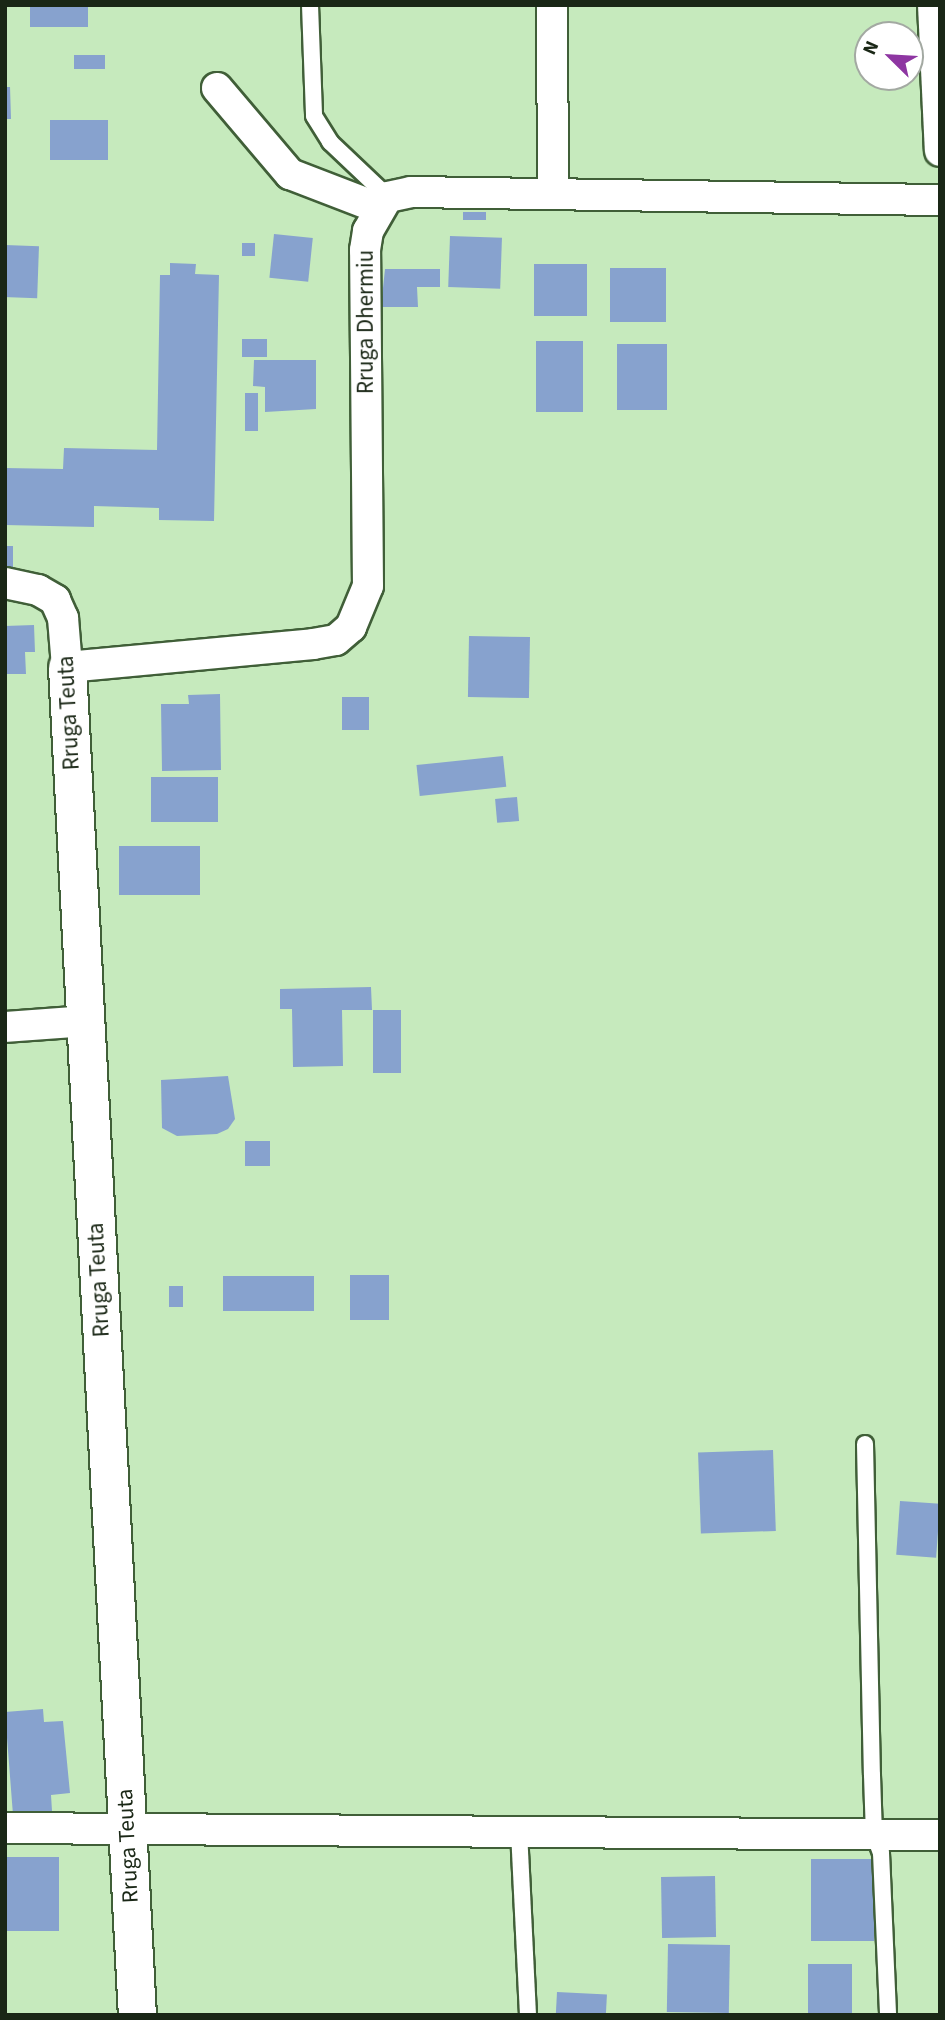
<!DOCTYPE html>
<style>
body{margin:0}
#map{position:relative;width:945px;height:2020px;overflow:hidden;background:#c6eabd;font-family:"Source Sans 3",sans-serif}
div>[style]{position:absolute}
[style*='--x']{left:calc(var(--x)*1px);top:calc(var(--y)*1px);width:calc(var(--w)*1px);rotate:calc(var(--a)*1deg)}
.building>*{inset:0;background:#87a2ce;transform-origin:0 0}
.roads{filter:drop-shadow(2px 0 #405f38) drop-shadow(-2px 0 #405f38) drop-shadow(0 2px #405f38) drop-shadow(0 -2px #405f38)}
.service>*{height:16px;margin:-8px;padding:0 8px;transform-origin:8px;border-radius:8px;background:#fff}
.minor>*{height:30px;margin:-15px;padding:0 15px;transform-origin:15px;border-radius:15px;background:#fff}
.tertiary>*{height:37px;margin:-18.5px;padding:0 18.5px;transform-origin:18.5px;border-radius:18.5px;background:#fff}
span{translate:-50% -50%;white-space:nowrap;text-align:center;line-height:1.15;-webkit-text-stroke:5px #fff;paint-order:stroke}
.street-label{font-size:23px;color:#1a2716}
.frame{position:absolute;inset:0;border:7px solid #1a2716;pointer-events:none}
.north{position:absolute;left:854px;top:21px;width:70px;height:70px;box-sizing:border-box;background:#fff;border:2px solid #a3a9a2;border-radius:50%;rotate:294deg;font-size:19px;font-weight:700;line-height:28px;text-align:center;color:#1a2716}
.north::after{content:'';display:block;margin:auto;width:24px;height:32px;background:#8e36a2;clip-path:polygon(50% 0,100% 100%,50% 72%,0 100%)}
</style>
<div id="map">
<div class="building">
<div style="left:30px;top:5px;width:58px;height:22px"></div>
<div style="left:74px;top:55px;width:31px;height:14px"></div>
<div style="clip-path:polygon(5px 87px,10px 87px,11px 119px,5px 119px)"></div>
<div style="left:50px;top:120px;width:58px;height:40px"></div>
<div style="left:463px;top:212px;width:23px;height:8px"></div>
<div style="left:274px;top:234px;width:39px;height:44px;rotate:6deg"></div>
<div style="left:450px;top:236px;width:52px;height:51px;rotate:2deg"></div>
<div style="left:242px;top:243px;width:13px;height:13px"></div>
<div style="left:5px;top:245px;width:34px;height:52px;rotate:2deg"></div>
<div style="clip-path:polygon(170px 263px,196px 264px,195px 274px,219px 275px,214px 521px,159px 520px,159px 508px,94px 506px,94px 527px,5px 525px,5px 468px,63px 469px,64px 448px,157px 450px,160px 275px,170px 275px)"></div>
<div style="left:534px;top:264px;width:53px;height:52px"></div>
<div style="left:610px;top:268px;width:56px;height:54px"></div>
<div style="clip-path:polygon(385px 269px,440px 269px,440px 287px,417px 287px,418px 307px,381px 307px)"></div>
<div style="left:242px;top:339px;width:25px;height:18px"></div>
<div style="left:536px;top:341px;width:47px;height:71px"></div>
<div style="left:617px;top:344px;width:50px;height:66px"></div>
<div style="clip-path:polygon(254px 360px,316px 360px,316px 409px,265px 412px,265px 387px,253px 386px)"></div>
<div style="left:245px;top:393px;width:13px;height:38px"></div>
<div style="left:5px;top:546px;width:8px;height:25px"></div>
<div style="clip-path:polygon(34px 625px,35px 652px,25px 652px,26px 674px,5px 674px,5px 626px)"></div>
<div style="left:469px;top:636px;width:61px;height:61px;rotate:1deg"></div>
<div style="clip-path:polygon(220px 694px,221px 770px,162px 771px,161px 704px,189px 704px,188px 695px)"></div>
<div style="left:342px;top:697px;width:27px;height:33px"></div>
<div style="left:503px;top:756px;width:31px;height:87px;rotate:84deg"></div>
<div style="left:218px;top:777px;width:45px;height:67px;rotate:90deg"></div>
<div style="left:517px;top:797px;width:24px;height:22px;rotate:85deg"></div>
<div style="left:200px;top:846px;width:49px;height:81px;rotate:90deg"></div>
<div style="clip-path:polygon(371px 987px,372px 1010px,342px 1010px,343px 1066px,293px 1067px,292px 1009px,280px 1009px,280px 989px)"></div>
<div style="left:373px;top:1010px;width:28px;height:63px"></div>
<div style="clip-path:polygon(228px 1076px,235px 1119px,228px 1129px,217px 1134px,177px 1136px,162px 1128px,161px 1080px)"></div>
<div style="left:245px;top:1141px;width:25px;height:25px"></div>
<div style="left:389px;top:1275px;width:45px;height:39px;rotate:90deg"></div>
<div style="left:314px;top:1276px;width:35px;height:91px;rotate:90deg"></div>
<div style="left:169px;top:1286px;width:14px;height:21px"></div>
<div style="left:773px;top:1450px;width:81px;height:75px;rotate:88deg"></div>
<div style="left:900px;top:1501px;width:40px;height:54px;rotate:4deg"></div>
<div style="clip-path:polygon(43px 1709px,44px 1722px,63px 1721px,70px 1793px,51px 1795px,52px 1811px,13px 1815px,5px 1712px)"></div>
<div style="left:59px;top:1857px;width:74px;height:52px;rotate:90deg"></div>
<div style="left:874px;top:1859px;width:82px;height:63px;rotate:90deg"></div>
<div style="left:715px;top:1876px;width:61px;height:54px;rotate:89deg"></div>
<div style="left:668px;top:1944px;width:62px;height:68px;rotate:1deg"></div>
<div style="left:808px;top:1964px;width:44px;height:51px"></div>
<div style="left:557px;top:1992px;width:50px;height:23px;rotate:3deg"></div>
</div>
<div class="roads">
<div class="service">
<div style="--x:310;--y:5;--w:111;--a:87.9"></div>
<div style="--x:314;--y:116;--w:31;--a:58"></div>
<div style="--x:330;--y:142;--w:80;--a:43.5"></div>
<div style="--x:865;--y:1444;--w:331;--a:88.8"></div>
<div style="--x:872;--y:1775;--w:59;--a:88.1"></div>
<div style="--x:874;--y:1834;--w:20;--a:70"></div>
<div style="--x:881;--y:1853;--w:162;--a:87.5"></div>
<div style="--x:519;--y:1831;--w:184;--a:87.2"></div>
</div>
<div class="minor">
<div style="--x:552;--y:5;--w:189;--a:89.7"></div>
<div style="--x:933;--y:5;--w:146;--a:87.3"></div>
<div style="--x:217;--y:88;--w:113;--a:49.7"></div>
<div style="--x:290;--y:174;--w:94;--a:21.1"></div>
<div style="--x:5;--y:583;--w:34;--a:12"></div>
<div style="--x:38;--y:590;--w:20;--a:30"></div>
<div style="--x:55;--y:600;--w:20;--a:66"></div>
<div style="--x:63;--y:618;--w:49;--a:85.3"></div>
<div style="--x:67;--y:667;--w:247;--a:-5.3"></div>
<div style="--x:313;--y:644;--w:23;--a:-10"></div>
<div style="--x:336;--y:640;--w:20;--a:-41"></div>
<div style="--x:351;--y:627;--w:44;--a:-67.5"></div>
<div style="--x:368;--y:586;--w:336;--a:-90.5"></div>
<div style="--x:365;--y:250;--w:19;--a:-81"></div>
<div style="--x:368;--y:231;--w:39;--a:-60"></div>
<div style="--x:388;--y:197;--w:24;--a:-12"></div>
<div style="--x:411;--y:192;--w:529;--a:0.87"></div>
<div style="--x:5;--y:1027;--w:81;--a:-4.2"></div>
<div style="--x:5;--y:1828;--w:935;--a:0.43"></div>
</div>
<div class="tertiary">
<div style="--x:67;--y:667;--w:1350;--a:87.03"></div>
</div>
</div>
<div class="street-label">
<span style="left:366px;top:322px;rotate:-90deg">Rruga Dhermiu</span>
<span style="left:69px;top:713px;rotate:-93deg">Rruga Teuta</span>
<span style="left:99px;top:1280px;rotate:-93deg">Rruga Teuta</span>
<span style="left:128px;top:1846px;rotate:-93deg">Rruga Teuta</span>
</div>
<div class="frame"></div>
<div class="north">N</div>
</div>
